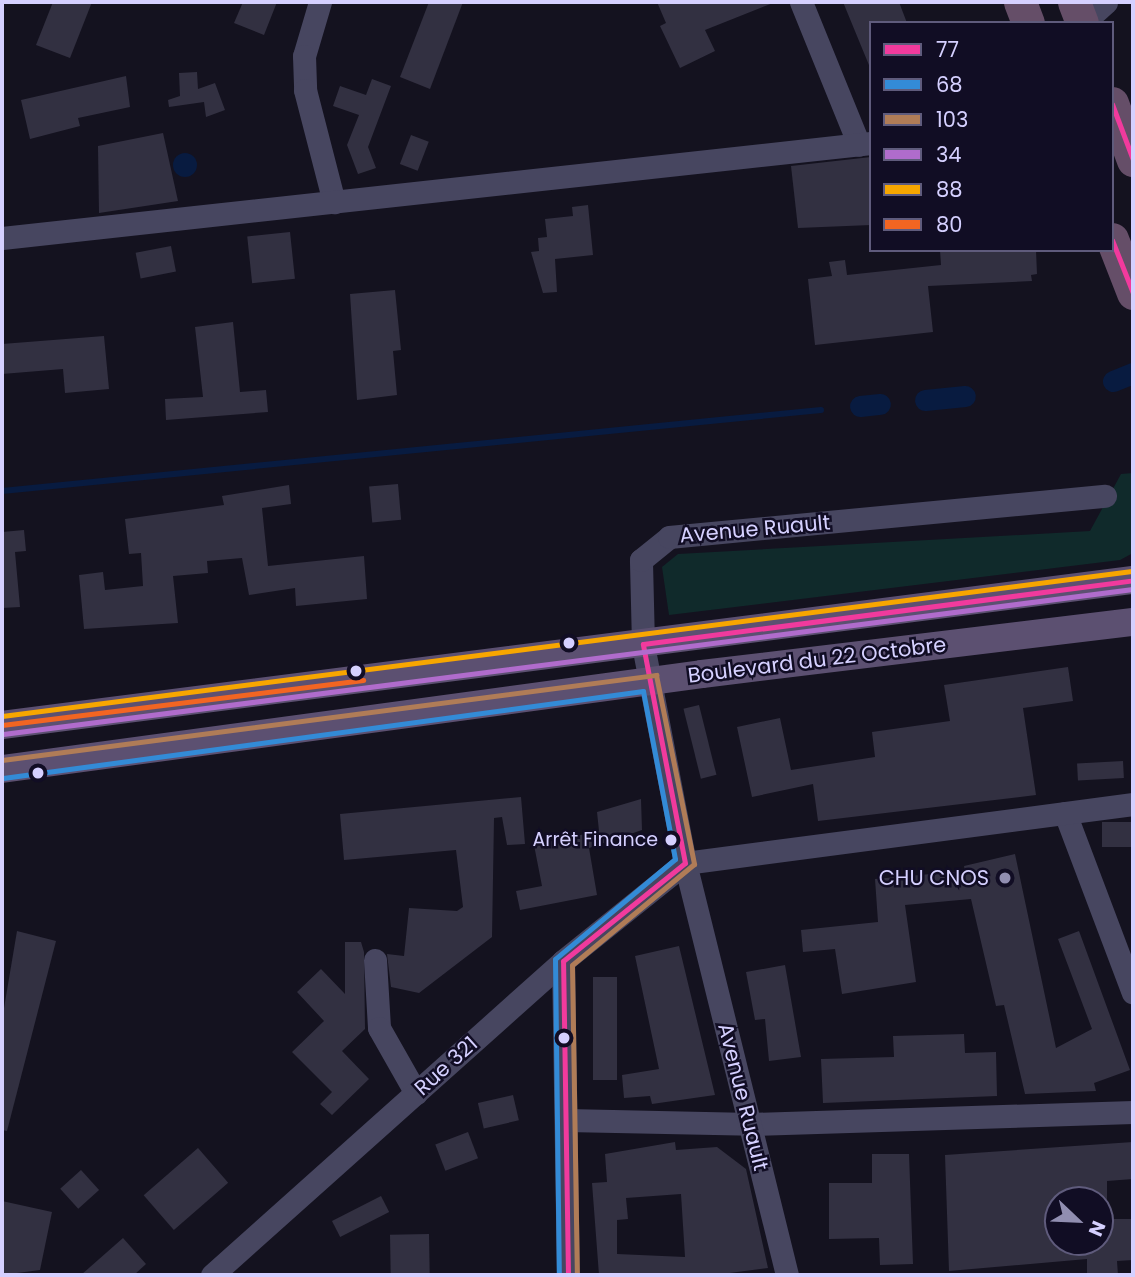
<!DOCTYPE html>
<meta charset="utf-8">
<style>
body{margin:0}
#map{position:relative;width:1135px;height:1277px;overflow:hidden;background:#14121f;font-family:Poppins,sans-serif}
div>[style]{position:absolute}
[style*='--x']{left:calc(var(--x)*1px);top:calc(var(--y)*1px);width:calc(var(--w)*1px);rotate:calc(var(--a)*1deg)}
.green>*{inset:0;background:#102a2b}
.water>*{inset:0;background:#081b40}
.round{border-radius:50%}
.stream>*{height:6px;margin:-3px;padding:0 3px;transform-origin:3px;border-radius:3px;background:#081b40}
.canal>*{height:21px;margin:-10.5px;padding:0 10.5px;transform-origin:10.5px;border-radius:10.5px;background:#081b40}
.building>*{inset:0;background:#323041;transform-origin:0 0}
.minor>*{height:23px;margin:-11.5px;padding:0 11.5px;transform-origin:11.5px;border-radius:11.5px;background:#474660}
.major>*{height:28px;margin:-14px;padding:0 14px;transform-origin:14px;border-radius:14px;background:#5c5071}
.highway>*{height:33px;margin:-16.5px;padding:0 16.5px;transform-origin:16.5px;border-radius:16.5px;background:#654e68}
.bus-1>*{height:5px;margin:-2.5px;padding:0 2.5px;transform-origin:2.5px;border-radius:2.5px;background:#f13a9d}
.bus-2>*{height:5px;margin:-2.5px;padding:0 2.5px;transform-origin:2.5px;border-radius:2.5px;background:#338bd7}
.bus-3>*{height:5px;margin:-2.5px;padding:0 2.5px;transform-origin:2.5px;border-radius:2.5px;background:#b07c57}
.bus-4>*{height:5px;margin:-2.5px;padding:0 2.5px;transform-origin:2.5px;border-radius:2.5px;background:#b06ccc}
.bus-5>*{height:5px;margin:-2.5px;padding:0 2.5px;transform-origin:2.5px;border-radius:2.5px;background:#f7a600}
.bus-6>*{height:5px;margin:-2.5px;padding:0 2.5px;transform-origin:2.5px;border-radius:2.5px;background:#f26522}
.dots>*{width:19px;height:19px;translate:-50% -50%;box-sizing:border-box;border:4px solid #110d24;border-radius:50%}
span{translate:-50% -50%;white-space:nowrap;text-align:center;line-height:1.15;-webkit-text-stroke:5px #110d24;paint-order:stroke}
.bus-label{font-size:19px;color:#d5d0ff}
.right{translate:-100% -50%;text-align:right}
.street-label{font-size:21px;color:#d5d0ff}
.poi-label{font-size:21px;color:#d5d0ff}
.frame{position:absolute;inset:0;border:4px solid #d5d0ff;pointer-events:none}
.legend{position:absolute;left:869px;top:21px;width:245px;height:231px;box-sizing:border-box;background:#110d24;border:2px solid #5f5b7c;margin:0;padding:9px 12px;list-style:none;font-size:21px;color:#d5d0ff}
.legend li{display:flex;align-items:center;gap:14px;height:35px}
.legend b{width:35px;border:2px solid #5f5b7c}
.north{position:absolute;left:1044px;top:1186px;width:70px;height:70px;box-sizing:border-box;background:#110d24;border:2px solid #5f5b7c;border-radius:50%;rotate:113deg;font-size:19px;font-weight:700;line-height:28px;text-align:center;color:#d5d0ff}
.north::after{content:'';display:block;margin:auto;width:24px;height:32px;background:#918eb1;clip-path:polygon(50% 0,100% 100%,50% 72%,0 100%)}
</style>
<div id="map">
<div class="green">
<div style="clip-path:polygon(1133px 473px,1133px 553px,1120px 560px,669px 615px,662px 567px,678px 554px,1090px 531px,1121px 474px)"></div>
</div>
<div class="water">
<div class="round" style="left:173px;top:153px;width:24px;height:24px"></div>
</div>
<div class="stream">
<div style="--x:2;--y:491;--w:823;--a:-5.65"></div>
</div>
<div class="canal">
<div style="--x:1113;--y:381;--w:22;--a:-22"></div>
<div style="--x:925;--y:400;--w:40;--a:-5.7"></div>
<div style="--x:860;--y:406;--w:20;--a:-6"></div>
</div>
<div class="building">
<div style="clip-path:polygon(53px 2px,92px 2px,70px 58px,36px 45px)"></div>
<div style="clip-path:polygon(243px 2px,277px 2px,264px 35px,234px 23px)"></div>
<div style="clip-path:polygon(429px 2px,463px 2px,430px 89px,400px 77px)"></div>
<div style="clip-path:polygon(657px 2px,773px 2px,773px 3px,705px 30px,715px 51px,680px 68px,660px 26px,666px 23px)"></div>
<div style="clip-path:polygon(843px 2px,899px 2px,907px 23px,871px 23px,871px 70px)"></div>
<div style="clip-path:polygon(197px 72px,198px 89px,215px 83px,225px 110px,206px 117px,204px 102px,169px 107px,168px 100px,180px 96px,179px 73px)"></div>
<div style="clip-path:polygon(126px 76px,130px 107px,78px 118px,80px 126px,30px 139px,21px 100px)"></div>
<div style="clip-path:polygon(372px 79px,391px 86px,368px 147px,376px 168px,358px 174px,347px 145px,359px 115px,333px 106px,340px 86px,366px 95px)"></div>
<div style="clip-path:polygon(163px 133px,178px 201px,99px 213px,98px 146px)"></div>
<div style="left:411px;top:135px;width:19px;height:31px;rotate:21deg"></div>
<div style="clip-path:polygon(871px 157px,871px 225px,798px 228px,791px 166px)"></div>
<div style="clip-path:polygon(588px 205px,593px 255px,555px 259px,557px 292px,543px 293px,531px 252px,539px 251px,538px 238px,547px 237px,545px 219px,573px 216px,572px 207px)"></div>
<div style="left:290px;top:232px;width:47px;height:43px;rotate:84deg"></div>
<div style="left:171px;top:246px;width:26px;height:36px;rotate:79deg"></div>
<div style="clip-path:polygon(940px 250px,1036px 250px,1037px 274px,1031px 275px,1032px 281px,928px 286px,933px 332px,815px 345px,808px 279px,832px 276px,829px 262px,845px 260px,847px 275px,941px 265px)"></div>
<div style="clip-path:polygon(395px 290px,401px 350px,393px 351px,397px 395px,357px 400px,350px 294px)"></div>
<div style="clip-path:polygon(233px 322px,240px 392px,266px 390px,268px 412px,166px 420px,165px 399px,203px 397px,195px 327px)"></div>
<div style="clip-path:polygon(104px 336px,109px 389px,65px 393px,63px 369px,2px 374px,2px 344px)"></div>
<div style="left:398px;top:484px;width:36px;height:29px;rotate:85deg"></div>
<div style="clip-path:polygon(289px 485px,291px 504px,262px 508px,268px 566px,364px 556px,367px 599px,296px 606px,295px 588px,249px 595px,242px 558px,207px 561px,208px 573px,173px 576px,178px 623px,84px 629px,79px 575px,103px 572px,105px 590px,143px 586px,141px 553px,129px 554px,125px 519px,224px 505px,222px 496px)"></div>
<div style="clip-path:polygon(24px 530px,26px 551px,15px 552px,20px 607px,2px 608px,2px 532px)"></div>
<div style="clip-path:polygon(1068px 667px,1073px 701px,1023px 708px,1036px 795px,818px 821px,813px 784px,752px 797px,737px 727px,780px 718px,791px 770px,875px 757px,872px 732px,950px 721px,944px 685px)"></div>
<div style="left:699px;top:705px;width:72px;height:16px;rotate:76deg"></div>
<div style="left:1123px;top:761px;width:17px;height:46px;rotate:87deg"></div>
<div style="clip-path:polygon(521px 797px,525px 844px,507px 845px,502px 817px,494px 818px,492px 937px,419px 993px,391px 987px,387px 954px,404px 956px,409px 908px,457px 911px,463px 907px,456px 850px,344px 860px,340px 814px)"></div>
<div style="clip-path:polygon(641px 799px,642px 830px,589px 848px,597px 895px,520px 910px,516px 891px,542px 886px,534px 845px,599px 831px,597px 812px)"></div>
<div style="left:1133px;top:822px;width:25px;height:31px;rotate:90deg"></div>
<div style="clip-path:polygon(1015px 854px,1056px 1048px,1092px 1029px,1058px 939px,1079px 931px,1130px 1070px,1094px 1083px,1096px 1091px,1025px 1094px,1004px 1005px,996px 1006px,971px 899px,905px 905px,916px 982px,842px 994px,835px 949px,803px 952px,801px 930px,878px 922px,875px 879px,965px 871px,964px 866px)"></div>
<div style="clip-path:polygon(17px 931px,56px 941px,7px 1131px,2px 1130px,2px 1020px)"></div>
<div style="clip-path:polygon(345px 942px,361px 942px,364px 952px,365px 1029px,342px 1051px,369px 1079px,332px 1115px,320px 1104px,332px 1092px,292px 1052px,324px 1021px,297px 992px,321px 969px,345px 994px)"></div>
<div style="clip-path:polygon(679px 946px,715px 1095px,652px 1104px,650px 1096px,624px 1098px,622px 1075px,659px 1069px,635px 956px)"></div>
<div style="clip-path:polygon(785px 965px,801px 1057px,769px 1061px,765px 1019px,755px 1020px,746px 972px)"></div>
<div style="left:593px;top:977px;width:24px;height:103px"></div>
<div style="clip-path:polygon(964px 1034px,965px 1053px,996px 1052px,997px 1096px,823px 1103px,821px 1059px,894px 1057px,893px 1036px)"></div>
<div style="left:513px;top:1095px;width:26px;height:36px;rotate:77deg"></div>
<div style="left:468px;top:1132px;width:28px;height:35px;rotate:69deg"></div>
<div style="clip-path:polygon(evenodd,675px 1142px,676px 1150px,717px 1147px,746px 1169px,768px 1268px,714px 1275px,599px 1275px,592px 1183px,607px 1182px,605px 1154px,675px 1142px,681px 1194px,685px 1257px,617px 1254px,617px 1220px,628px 1219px,626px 1198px,681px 1194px)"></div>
<div style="clip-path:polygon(1133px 1142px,1133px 1179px,1107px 1181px,1107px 1200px,1058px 1200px,1058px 1242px,1100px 1242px,1100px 1219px,1133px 1219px,1133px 1260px,1117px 1261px,1118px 1275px,1087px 1275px,1087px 1259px,949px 1271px,945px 1155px)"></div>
<div style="left:198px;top:1148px;width:46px;height:72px;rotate:49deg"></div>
<div style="clip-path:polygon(872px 1154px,909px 1154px,913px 1264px,880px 1265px,879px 1238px,829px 1239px,829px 1183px,872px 1183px)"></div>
<div style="left:81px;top:1170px;width:27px;height:28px;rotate:48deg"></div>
<div style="left:381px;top:1196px;width:18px;height:55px;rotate:63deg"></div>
<div style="clip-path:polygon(2px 1201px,52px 1212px,40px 1270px,2px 1275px)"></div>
<div style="left:429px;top:1234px;width:41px;height:39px;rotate:89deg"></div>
<div style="clip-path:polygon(123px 1238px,146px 1264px,134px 1275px,81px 1275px)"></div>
</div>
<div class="minor">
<div style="--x:320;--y:2;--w:56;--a:106.5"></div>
<div style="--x:304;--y:56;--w:34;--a:88"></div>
<div style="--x:305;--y:90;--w:116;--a:75.5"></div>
<div style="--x:801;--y:2;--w:154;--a:67.9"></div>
<div style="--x:1083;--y:23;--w:31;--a:-42"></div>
<div style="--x:2;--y:238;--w:874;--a:-6.24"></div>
<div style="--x:1065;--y:813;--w:192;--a:69.3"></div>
<div style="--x:685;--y:863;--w:452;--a:-7.5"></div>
<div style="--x:375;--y:960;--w:68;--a:86.6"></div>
<div style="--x:379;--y:1028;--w:75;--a:60.4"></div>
<div style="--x:563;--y:961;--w:314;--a:89.1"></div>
<div style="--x:566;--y:1120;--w:185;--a:1.2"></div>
<div style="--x:751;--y:1124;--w:382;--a:-1.8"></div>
<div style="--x:212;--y:1275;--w:471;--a:-41.8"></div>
<div style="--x:563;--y:961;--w:156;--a:-38.8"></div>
<div style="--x:787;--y:1275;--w:424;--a:-103.9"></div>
<div style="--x:685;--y:863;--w:223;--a:-100.9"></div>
<div style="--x:643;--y:644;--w:84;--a:-91.4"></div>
<div style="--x:641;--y:560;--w:36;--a:-39"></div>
<div style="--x:669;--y:537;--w:438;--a:-5.4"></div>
</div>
<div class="major">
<div style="--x:2;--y:725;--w:1140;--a:-7.31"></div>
<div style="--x:2;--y:769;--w:706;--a:-7.73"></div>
<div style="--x:702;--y:674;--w:434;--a:-6.9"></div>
</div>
<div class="highway">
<div style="--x:1020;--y:2;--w:22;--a:69"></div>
<div style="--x:1074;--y:2;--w:22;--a:69"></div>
<div style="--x:1112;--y:103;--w:61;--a:69.8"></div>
<div style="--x:1112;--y:239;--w:58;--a:68.7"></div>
</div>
<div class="bus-1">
<div style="--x:1112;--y:104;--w:60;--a:69.4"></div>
<div style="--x:1112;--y:240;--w:57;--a:68.4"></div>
<div style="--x:568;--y:1275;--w:314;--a:-90.9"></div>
<div style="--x:563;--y:961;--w:156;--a:-38.8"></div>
<div style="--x:685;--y:863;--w:223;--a:-100.9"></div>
<div style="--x:643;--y:644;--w:494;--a:-7.4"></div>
</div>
<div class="bus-2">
<div style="--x:3;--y:778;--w:646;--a:-7.74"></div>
<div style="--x:643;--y:691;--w:171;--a:79.2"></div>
<div style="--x:675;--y:859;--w:156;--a:140.2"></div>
<div style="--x:555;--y:959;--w:316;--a:89.3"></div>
</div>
<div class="bus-3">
<div style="--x:2;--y:760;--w:660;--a:-7.41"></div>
<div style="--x:656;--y:675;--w:193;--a:78.6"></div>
<div style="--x:694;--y:864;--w:158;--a:140.4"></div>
<div style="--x:572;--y:965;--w:310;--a:89.1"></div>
</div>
<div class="bus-4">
<div style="--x:3;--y:734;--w:1139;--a:-7.31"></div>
</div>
<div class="bus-5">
<div style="--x:2;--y:716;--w:1139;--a:-7.31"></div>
</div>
<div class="bus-6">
<div style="--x:2;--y:725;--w:364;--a:-7.1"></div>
</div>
<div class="dots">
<div style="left:569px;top:643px;background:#d5d0ff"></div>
<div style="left:356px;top:671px;background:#d5d0ff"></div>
<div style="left:38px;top:773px;background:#d5d0ff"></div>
<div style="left:671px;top:840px;background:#d5d0ff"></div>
<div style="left:1005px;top:878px;background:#918eb1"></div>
<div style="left:564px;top:1038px;background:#d5d0ff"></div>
</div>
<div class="bus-label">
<span class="right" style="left:658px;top:840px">Arrêt Finance</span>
</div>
<div class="street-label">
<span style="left:755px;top:529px;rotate:-5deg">Avenue Ruault</span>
<span style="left:817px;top:660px;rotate:-7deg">Boulevard du 22 Octobre</span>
<span style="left:446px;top:1066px;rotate:-42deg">Rue 321</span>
<span style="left:743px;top:1097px;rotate:76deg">Avenue Ruault</span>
</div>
<div class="poi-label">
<span class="right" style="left:989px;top:878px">CHU CNOS</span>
</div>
<div class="frame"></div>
<ul class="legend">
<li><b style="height:9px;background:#f13a9d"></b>77</li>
<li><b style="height:9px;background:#338bd7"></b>68</li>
<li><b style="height:9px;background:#b07c57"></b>103</li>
<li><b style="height:9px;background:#b06ccc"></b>34</li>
<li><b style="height:9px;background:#f7a600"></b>88</li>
<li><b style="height:9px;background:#f26522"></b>80</li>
</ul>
<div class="north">N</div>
</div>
